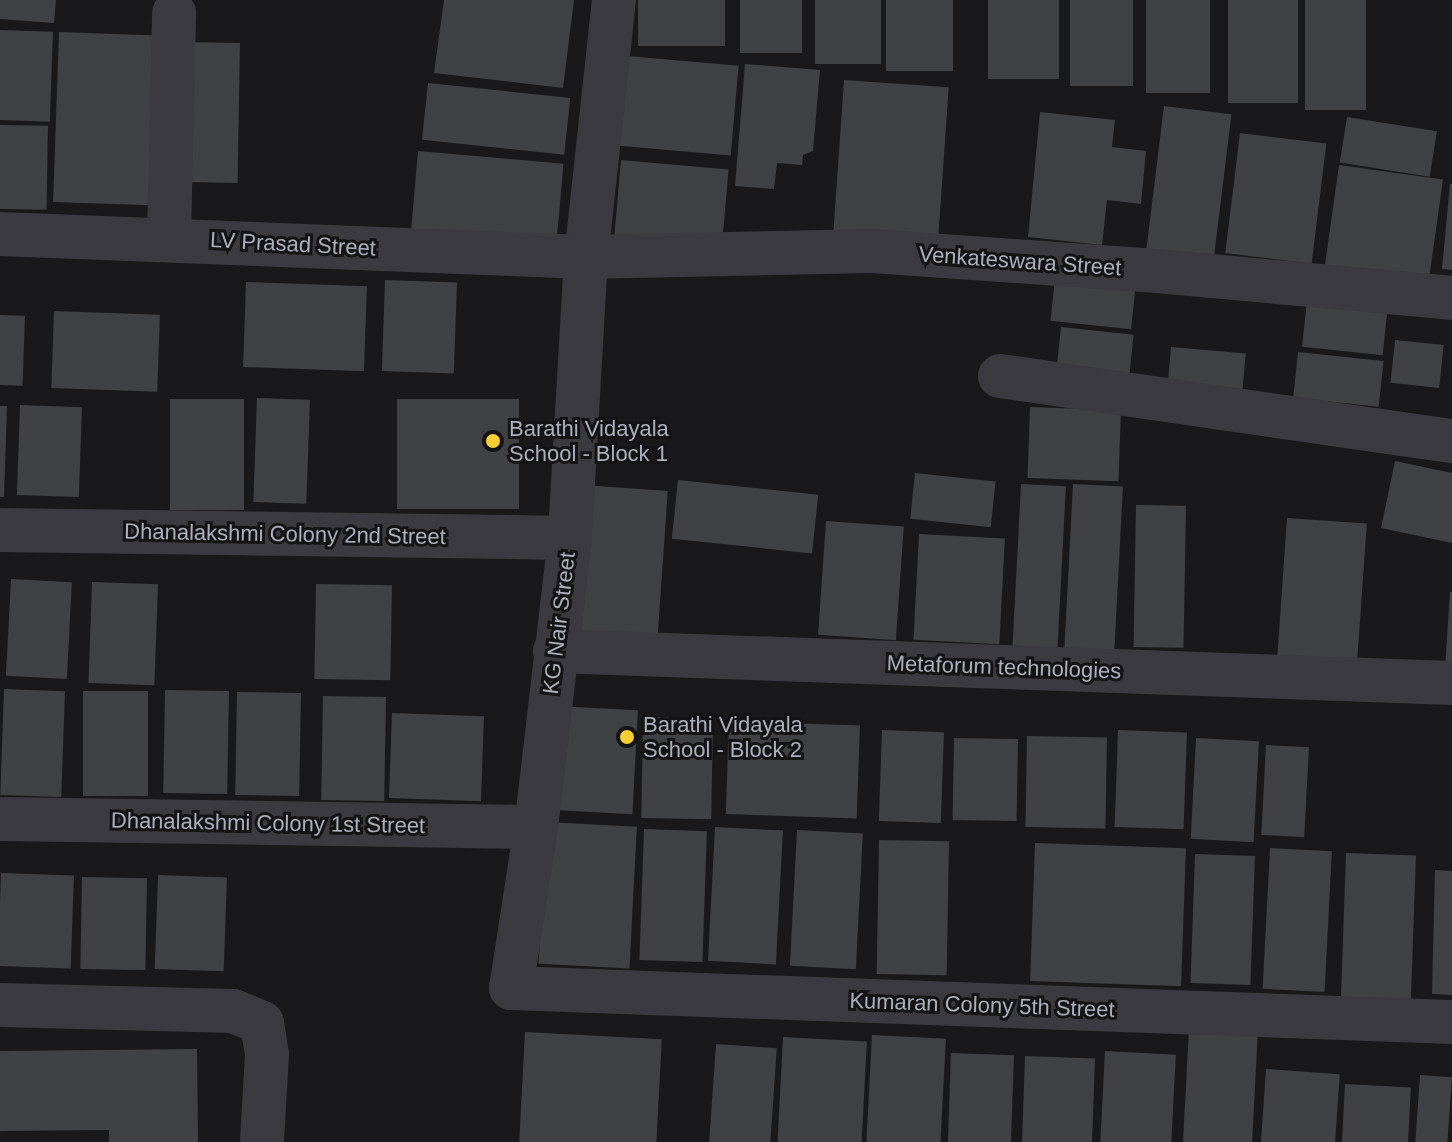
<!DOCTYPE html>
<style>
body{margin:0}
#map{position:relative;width:1452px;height:1142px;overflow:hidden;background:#19191b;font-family:Helvetica,sans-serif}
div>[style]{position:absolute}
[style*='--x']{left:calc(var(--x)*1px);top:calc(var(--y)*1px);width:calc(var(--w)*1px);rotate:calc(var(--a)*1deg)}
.building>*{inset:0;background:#404145;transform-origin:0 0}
.minor>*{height:44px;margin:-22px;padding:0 22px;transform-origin:22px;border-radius:22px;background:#3a3a40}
.dots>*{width:22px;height:22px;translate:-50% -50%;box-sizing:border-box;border:4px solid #141416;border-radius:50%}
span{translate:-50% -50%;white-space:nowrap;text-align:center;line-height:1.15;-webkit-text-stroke:6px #141416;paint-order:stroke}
.street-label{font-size:22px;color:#abaebb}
.poi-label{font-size:22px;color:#abaebb}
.left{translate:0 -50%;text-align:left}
</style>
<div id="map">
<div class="building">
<div style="clip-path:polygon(0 0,56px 0,54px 23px,0 19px)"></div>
<div style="clip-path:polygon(444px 0,574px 0,563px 88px,434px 73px)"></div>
<div style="left:638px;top:0;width:87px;height:46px"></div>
<div style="left:740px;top:0;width:62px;height:53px"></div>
<div style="left:815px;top:0;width:66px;height:64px"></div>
<div style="left:886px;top:0;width:67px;height:71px"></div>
<div style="left:988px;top:0;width:71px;height:79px"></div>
<div style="left:1070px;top:0;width:63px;height:86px"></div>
<div style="left:1146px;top:0;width:64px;height:93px"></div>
<div style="left:1228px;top:0;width:70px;height:103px"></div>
<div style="left:1305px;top:0;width:61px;height:110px"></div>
<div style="left:0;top:30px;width:53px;height:90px;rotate:2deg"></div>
<div style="left:59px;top:32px;width:105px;height:170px;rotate:2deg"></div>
<div style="left:183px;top:42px;width:57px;height:140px;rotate:1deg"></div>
<div style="left:627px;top:56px;width:112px;height:90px;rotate:5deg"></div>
<div style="clip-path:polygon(745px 64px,820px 70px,813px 151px,803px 155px,802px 165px,777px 163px,774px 189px,735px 186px)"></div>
<div style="left:844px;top:80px;width:105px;height:158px;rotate:4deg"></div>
<div style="left:428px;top:83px;width:143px;height:57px;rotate:6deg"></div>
<div style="left:1164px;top:106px;width:68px;height:157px;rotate:7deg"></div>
<div style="clip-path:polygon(1040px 112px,1115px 120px,1112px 147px,1146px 151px,1141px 204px,1107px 200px,1102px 245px,1028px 237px)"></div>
<div style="left:1347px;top:117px;width:91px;height:46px;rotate:9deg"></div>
<div style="left:0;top:125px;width:48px;height:84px;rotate:1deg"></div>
<div style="left:1240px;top:133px;width:87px;height:121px;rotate:7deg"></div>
<div style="left:418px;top:151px;width:146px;height:85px;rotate:5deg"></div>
<div style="left:621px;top:160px;width:108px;height:78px;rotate:5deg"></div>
<div style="left:1339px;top:165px;width:105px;height:108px;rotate:8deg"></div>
<div style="clip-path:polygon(1450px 184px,1452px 184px,1452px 270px,1442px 269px)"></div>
<div style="left:1055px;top:278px;width:81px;height:43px;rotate:6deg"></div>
<div style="left:385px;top:280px;width:72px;height:91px;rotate:2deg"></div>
<div style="left:246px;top:282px;width:121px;height:85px;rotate:2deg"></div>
<div style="left:1307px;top:300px;width:81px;height:47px;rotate:6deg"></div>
<div style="left:54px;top:311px;width:106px;height:77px;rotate:2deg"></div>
<div style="left:0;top:315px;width:25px;height:70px;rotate:2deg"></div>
<div style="left:1061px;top:327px;width:73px;height:49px;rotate:6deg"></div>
<div style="left:1395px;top:340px;width:49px;height:43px;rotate:6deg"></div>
<div style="left:1171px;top:347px;width:75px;height:46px;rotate:5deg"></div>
<div style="left:1298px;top:352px;width:86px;height:46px;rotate:6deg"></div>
<div style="left:257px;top:398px;width:53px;height:104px;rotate:2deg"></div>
<div style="left:170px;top:399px;width:74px;height:111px"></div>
<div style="left:397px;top:399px;width:122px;height:110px"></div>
<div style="left:20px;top:405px;width:62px;height:90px;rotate:2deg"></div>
<div style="clip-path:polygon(0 406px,7px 406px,4px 497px,0 497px)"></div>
<div style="left:1030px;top:407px;width:91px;height:71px;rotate:2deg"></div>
<div style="clip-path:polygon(1395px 461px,1452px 473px,1452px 543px,1381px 528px)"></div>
<div style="left:915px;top:473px;width:81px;height:46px;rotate:6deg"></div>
<div style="left:678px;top:480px;width:141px;height:59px;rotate:6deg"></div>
<div style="left:1021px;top:484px;width:45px;height:162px;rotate:3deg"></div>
<div style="left:1073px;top:484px;width:50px;height:166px;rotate:3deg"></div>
<div style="left:583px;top:485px;width:85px;height:145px;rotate:4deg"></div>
<div style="left:1136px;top:505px;width:50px;height:142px;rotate:1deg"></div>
<div style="left:1287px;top:518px;width:80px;height:151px;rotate:4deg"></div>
<div style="left:826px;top:521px;width:78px;height:114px;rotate:4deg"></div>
<div style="left:919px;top:534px;width:86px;height:106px;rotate:3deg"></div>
<div style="left:11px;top:579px;width:61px;height:97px;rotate:3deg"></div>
<div style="left:92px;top:582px;width:66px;height:101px;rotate:2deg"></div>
<div style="left:316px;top:584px;width:76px;height:95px;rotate:1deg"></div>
<div style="clip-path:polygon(1450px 592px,1452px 592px,1452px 669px,1445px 669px)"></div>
<div style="left:4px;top:689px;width:61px;height:106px;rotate:2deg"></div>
<div style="left:165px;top:690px;width:64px;height:103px;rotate:1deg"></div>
<div style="left:83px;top:691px;width:65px;height:105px"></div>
<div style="left:237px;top:692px;width:64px;height:103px;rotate:1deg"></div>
<div style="left:323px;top:696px;width:63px;height:104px;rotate:1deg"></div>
<div style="left:555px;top:706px;width:83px;height:104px;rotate:3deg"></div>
<div style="left:392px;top:713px;width:92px;height:85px;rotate:2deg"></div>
<div style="left:643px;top:717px;width:70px;height:101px;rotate:1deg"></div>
<div style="left:729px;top:721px;width:131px;height:93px;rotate:2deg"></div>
<div style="left:882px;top:730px;width:62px;height:91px;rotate:2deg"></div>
<div style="left:1118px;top:730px;width:69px;height:97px;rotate:2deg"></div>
<div style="left:1027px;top:736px;width:80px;height:91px;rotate:1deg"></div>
<div style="left:954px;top:738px;width:64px;height:82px;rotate:1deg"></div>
<div style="left:1196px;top:738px;width:63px;height:101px;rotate:3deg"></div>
<div style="left:1266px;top:745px;width:43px;height:90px;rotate:3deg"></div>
<div style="left:546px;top:822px;width:91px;height:142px;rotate:3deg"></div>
<div style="left:715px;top:827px;width:68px;height:134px;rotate:3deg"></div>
<div style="left:644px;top:829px;width:63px;height:131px;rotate:2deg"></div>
<div style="left:797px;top:830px;width:66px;height:136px;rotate:3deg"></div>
<div style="left:879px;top:840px;width:70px;height:134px;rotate:1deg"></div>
<div style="left:1035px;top:843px;width:151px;height:138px;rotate:2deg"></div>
<div style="left:1270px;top:848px;width:62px;height:141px;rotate:3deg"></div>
<div style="left:1346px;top:853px;width:70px;height:150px;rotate:2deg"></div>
<div style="left:1195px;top:854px;width:60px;height:129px;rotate:2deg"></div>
<div style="clip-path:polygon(1435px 870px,1452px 871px,1452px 995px,1432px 994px)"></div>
<div style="left:1px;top:873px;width:73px;height:93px;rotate:2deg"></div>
<div style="left:158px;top:875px;width:69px;height:94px;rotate:2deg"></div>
<div style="left:82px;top:877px;width:65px;height:92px;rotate:1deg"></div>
<div style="left:1189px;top:1028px;width:69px;height:114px;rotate:3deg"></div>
<div style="left:525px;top:1032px;width:137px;height:110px;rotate:3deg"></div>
<div style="left:872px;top:1035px;width:74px;height:107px;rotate:3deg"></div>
<div style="left:783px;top:1037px;width:84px;height:105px;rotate:3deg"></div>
<div style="left:716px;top:1044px;width:61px;height:98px;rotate:4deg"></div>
<div style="clip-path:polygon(197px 1049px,198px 1142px,109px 1142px,109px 1130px,0 1131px,0 1051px)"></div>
<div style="left:1105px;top:1051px;width:71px;height:91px;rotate:3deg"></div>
<div style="left:951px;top:1053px;width:63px;height:89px;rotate:2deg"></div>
<div style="left:1025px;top:1056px;width:70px;height:86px;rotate:2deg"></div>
<div style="left:1266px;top:1069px;width:74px;height:73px;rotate:4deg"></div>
<div style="left:1420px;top:1075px;width:32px;height:67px;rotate:4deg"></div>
<div style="left:1345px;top:1084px;width:66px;height:58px;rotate:3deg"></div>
</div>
<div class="minor">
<div style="--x:614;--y:0;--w:259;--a:96.2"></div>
<div style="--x:586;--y:257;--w:281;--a:93.3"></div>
<div style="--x:570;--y:538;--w:291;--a:96.7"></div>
<div style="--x:536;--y:827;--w:163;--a:98.8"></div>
<div style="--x:511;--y:988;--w:942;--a:2.07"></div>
<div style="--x:0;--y:234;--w:586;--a:2.25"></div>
<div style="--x:586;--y:257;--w:286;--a:-1.2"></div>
<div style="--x:872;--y:251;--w:275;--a:4"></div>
<div style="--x:1146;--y:270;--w:307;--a:5.2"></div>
<div style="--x:169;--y:238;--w:225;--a:-88.7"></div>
<div style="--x:1000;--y:376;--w:457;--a:8.2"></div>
<div style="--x:0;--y:530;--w:570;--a:0.8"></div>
<div style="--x:555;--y:651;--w:898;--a:2.04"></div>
<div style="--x:0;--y:819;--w:536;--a:0.86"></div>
<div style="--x:0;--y:1005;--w:233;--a:1.5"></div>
<div style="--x:233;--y:1011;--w:31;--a:22"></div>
<div style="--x:262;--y:1023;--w:31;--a:81"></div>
<div style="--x:267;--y:1054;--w:88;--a:93.3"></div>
</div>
<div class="dots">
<div style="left:493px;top:441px;background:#f9cf33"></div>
<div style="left:627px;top:737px;background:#f9cf33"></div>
</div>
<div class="street-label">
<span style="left:293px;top:244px;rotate:3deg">LV Prasad Street</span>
<span style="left:1020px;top:261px;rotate:4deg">Venkateswara Street</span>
<span style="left:285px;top:534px;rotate:1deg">Dhanalakshmi Colony 2nd Street</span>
<span style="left:559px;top:623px;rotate:-83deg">KG Nair Street</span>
<span style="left:1004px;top:667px;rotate:2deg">Metaforum technologies</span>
<span style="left:268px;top:823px;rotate:1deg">Dhanalakshmi Colony 1st Street</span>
<span style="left:982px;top:1005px;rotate:2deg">Kumaran Colony 5th Street</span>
</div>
<div class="poi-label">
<span class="left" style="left:509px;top:441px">Barathi Vidayala<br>School - Block 1</span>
<span class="left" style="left:643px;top:737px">Barathi Vidayala<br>School - Block 2</span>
</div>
</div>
